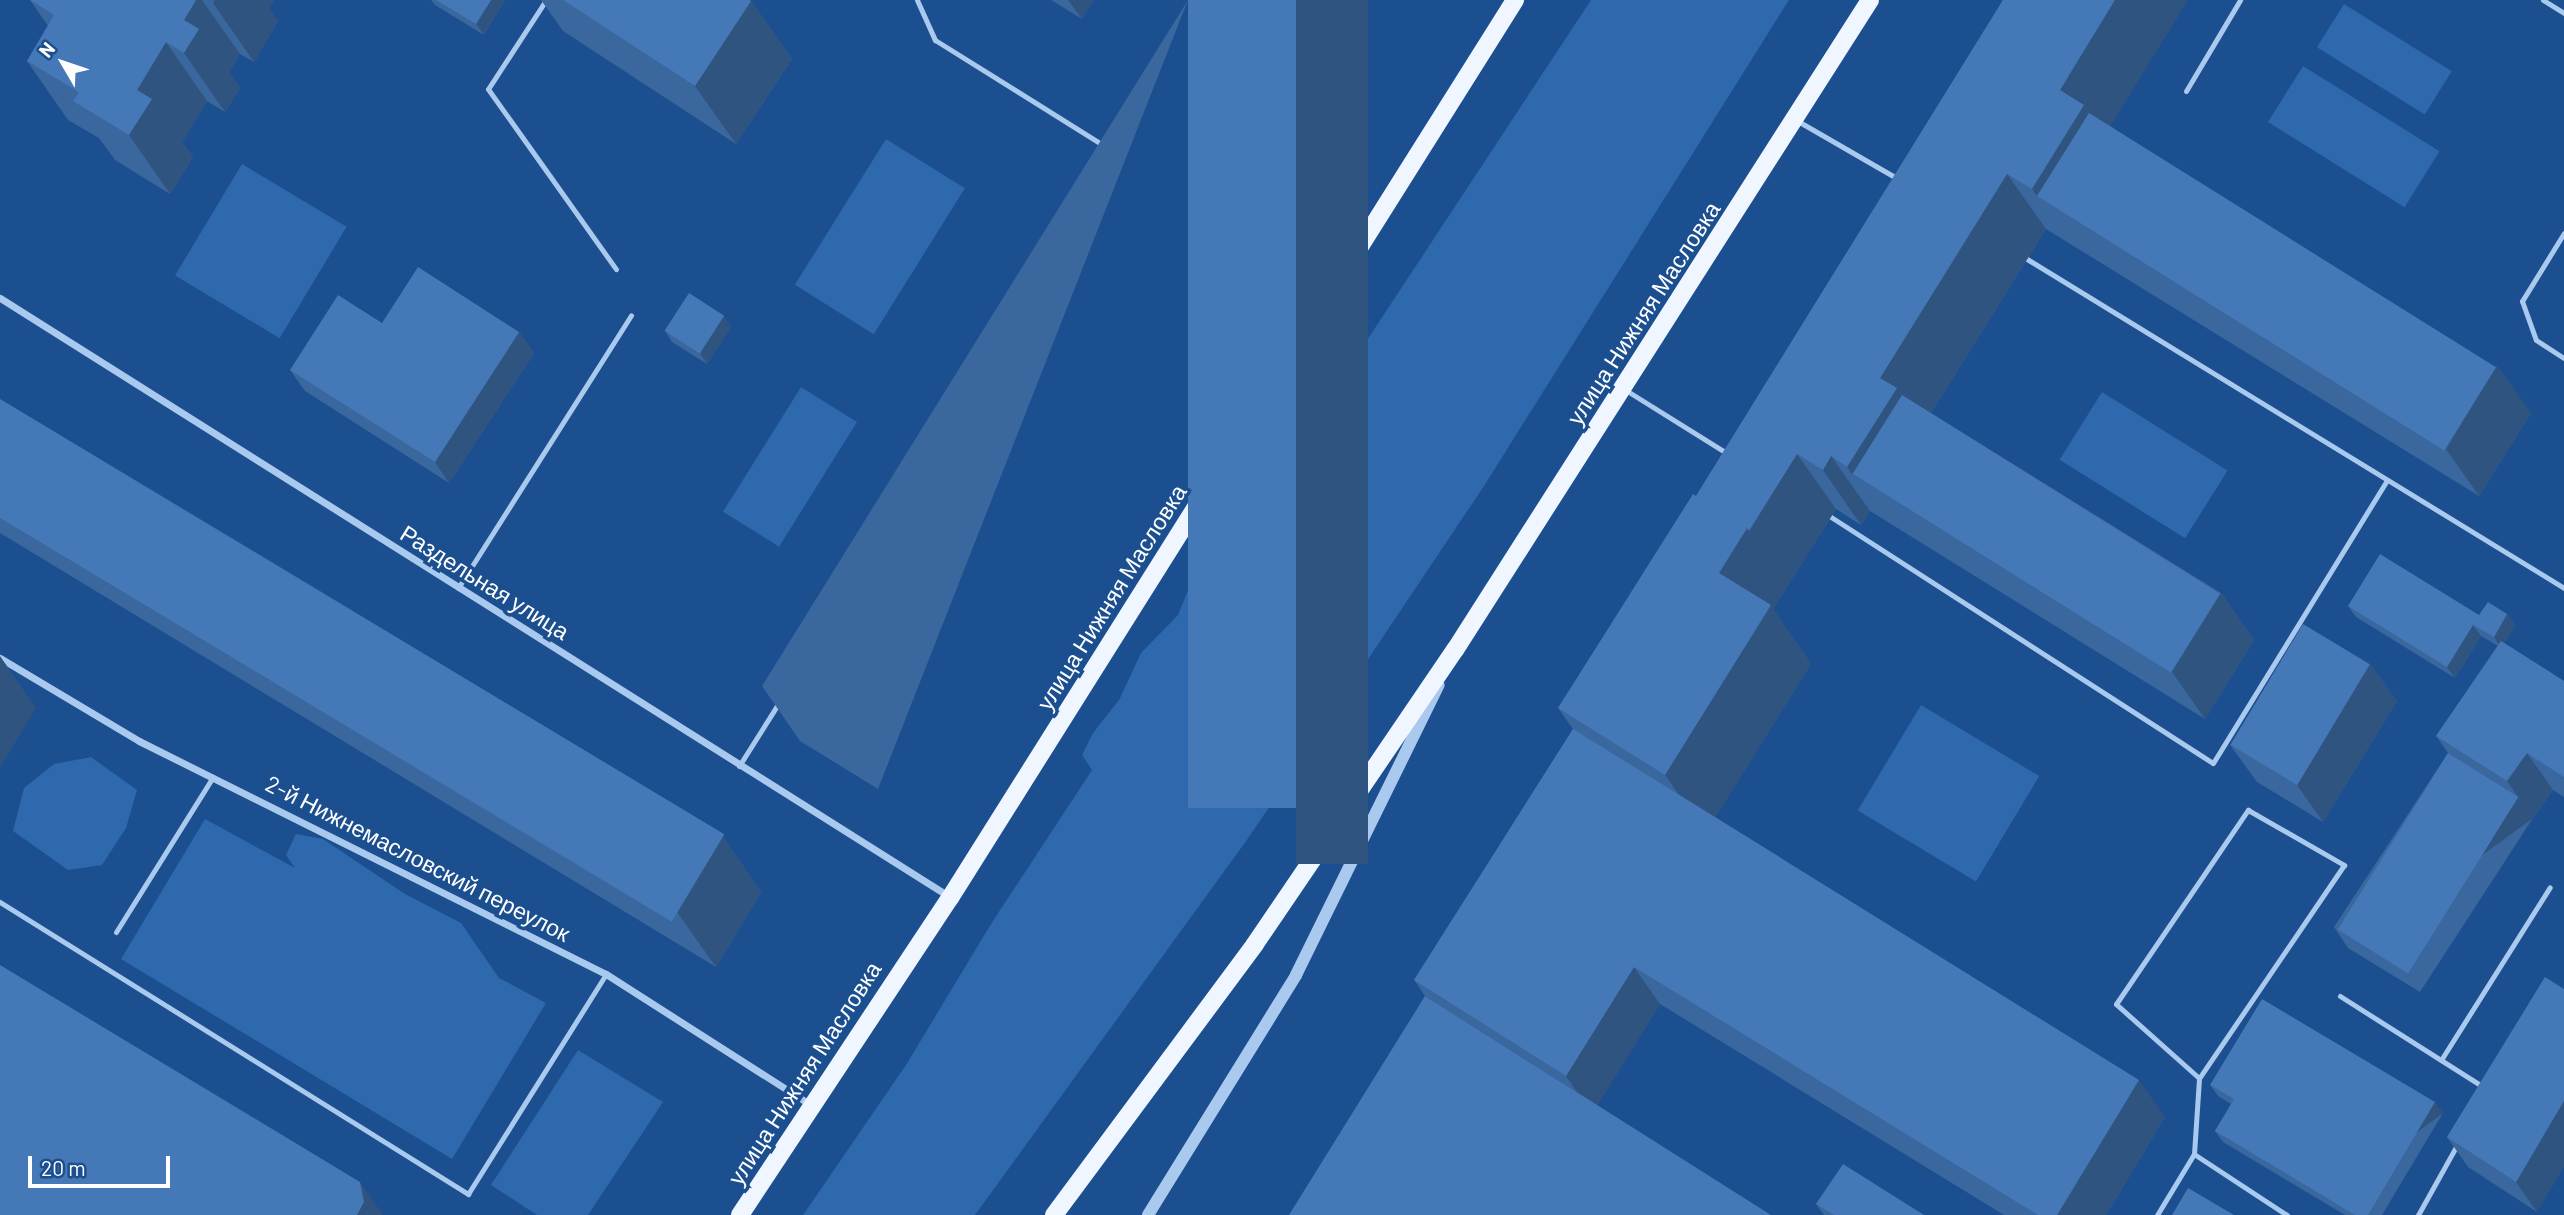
<!DOCTYPE html>
<meta charset="utf-8">
<style>
body{margin:0}
#map{position:relative;width:2564px;height:1215px;overflow:hidden;background:#1b4f8f;font-family:Barlow,sans-serif}
div>[style]{position:absolute}
[style*='--x']{left:calc(var(--x)*1px);top:calc(var(--y)*1px);width:calc(var(--w)*1px);rotate:calc(var(--a)*1deg)}
.green>*{inset:0;background:#2e69ad;transform-origin:0 0}
.service>*{height:5px;margin:-2.5px;padding:0 2.5px;transform-origin:2.5px;border-radius:2.5px;background:#a9c9ee}
.minor>*{height:7px;margin:-3.5px;padding:0 3.5px;transform-origin:3.5px;border-radius:3.5px;background:#a9c9ee}
.tertiary>*{height:12px;margin:-6px;padding:0 6px;transform-origin:6px;border-radius:6px;background:#a9c9ee}
.primary>*{height:18px;margin:-9px;padding:0 9px;transform-origin:9px;border-radius:9px;background:#f0f6ff}
.wall>*{inset:0;background:#3a679d}
.shaded-wall>*{inset:0;background:#305480;transform-origin:0 0}
.building>*{inset:0;background:#4478b7;transform-origin:0 0}
span{translate:-50% -50%;white-space:nowrap;text-align:center;line-height:1.15;-webkit-text-stroke:7px #1b4f8f;paint-order:stroke}
.street-label{font-size:23px;color:#fff}
.north{position:absolute;left:28px;top:28px;width:70px;height:70px;-webkit-text-stroke:5px #1b4f8f;paint-order:stroke;rotate:309deg;font-size:19px;font-weight:700;line-height:28px;text-align:center;color:#fff}
.north::after{content:'';display:block;margin:auto;width:24px;height:32px;background:#fff;clip-path:polygon(50% 0,100% 100%,50% 72%,0 100%)}
.scale{position:absolute;left:28px;top:1156px;width:142px;height:32px;box-sizing:border-box;border:4px solid #fff;border-top:0;padding-left:9px;font-size:21px;line-height:24px;white-space:nowrap;color:#fff;-webkit-text-stroke:5px #1b4f8f;paint-order:stroke}
</style>
<div id="map">
<div class="green">
<div style="clip-path:polygon(1591px 0,1789px 0,1484px 486px,1249px 837px,975px 1215px,803px 1215px,906px 1065px,991px 924px,1092px 770px,1082px 755px,1093px 733px,1119px 700px,1141px 653px,1178px 615px,1200px 561px,1232px 533px,1267px 461px,1294px 451px)"></div>
<div style="left:2344px;top:4px;width:127px;height:51px;rotate:32deg"></div>
<div style="left:2303px;top:66px;width:161px;height:66px;rotate:32deg"></div>
<div style="left:886px;top:139px;width:93px;height:172px;rotate:32deg"></div>
<div style="left:242px;top:164px;width:122px;height:130px;rotate:31deg"></div>
<div style="left:801px;top:387px;width:66px;height:147px;rotate:32deg"></div>
<div style="left:2102px;top:392px;width:148px;height:80px;rotate:32deg"></div>
<div style="left:1921px;top:705px;width:138px;height:123px;rotate:31deg"></div>
<div style="clip-path:polygon(91px 757px,137px 790px,126px 828px,102px 865px,68px 870px,13px 831px,24px 788px,54px 764px)"></div>
<div style="clip-path:polygon(205px 819px,295px 868px,286px 855px,296px 834px,323px 839px,405px 894px,461px 923px,499px 978px,546px 1003px,452px 1159px,121px 959px)"></div>
<div style="clip-path:polygon(578px 1050px,663px 1102px,588px 1215px,537px 1215px,491px 1185px)"></div>
</div>
<div class="service">
<div style="--x:546;--y:0;--w:106;--a:123.1"></div>
<div style="--x:488;--y:89;--w:221;--a:54.6"></div>
<div style="--x:917;--y:0;--w:44;--a:65.8"></div>
<div style="--x:935;--y:40;--w:202;--a:32"></div>
<div style="--x:2543;--y:0;--w:25;--a:32"></div>
<div style="--x:2186;--y:91;--w:106;--a:-59.3"></div>
<div style="--x:1796;--y:120;--w:120;--a:30"></div>
<div style="--x:2564;--y:233;--w:80;--a:121.7"></div>
<div style="--x:2522;--y:301;--w:41;--a:70.3"></div>
<div style="--x:2536;--y:340;--w:33;--a:33"></div>
<div style="--x:2027;--y:259;--w:630;--a:31.49"></div>
<div style="--x:1624;--y:389;--w:123;--a:32"></div>
<div style="--x:1831;--y:517;--w:454;--a:32.8"></div>
<div style="--x:2213;--y:763;--w:332;--a:-58.4"></div>
<div style="--x:458;--y:588;--w:323;--a:-57.6"></div>
<div style="--x:739;--y:766;--w:77;--a:-57.8"></div>
<div style="--x:0;--y:902;--w:552;--a:31.96"></div>
<div style="--x:468;--y:1194;--w:260;--a:-57.9"></div>
<div style="--x:116;--y:932;--w:183;--a:-58"></div>
<div style="--x:2340;--y:996;--w:172;--a:32.4"></div>
<div style="--x:2441;--y:1060;--w:204;--a:-57.8"></div>
<div style="--x:2194;--y:1154;--w:76;--a:-86.2"></div>
<div style="--x:2199;--y:1078;--w:111;--a:-138.3"></div>
<div style="--x:2116;--y:1004;--w:235;--a:-55.8"></div>
<div style="--x:2248;--y:810;--w:111;--a:29.8"></div>
<div style="--x:2344;--y:865;--w:258;--a:124.2"></div>
<div style="--x:2157;--y:1215;--w:71;--a:-58.8"></div>
<div style="--x:2194;--y:1154;--w:111;--a:33.3"></div>
<div style="--x:2418;--y:1215;--w:80;--a:-60.9"></div>
</div>
<div class="minor">
<div style="--x:0;--y:298;--w:1123;--a:32.23"></div>
<div style="--x:0;--y:658;--w:162;--a:30.8"></div>
<div style="--x:139;--y:741;--w:522;--a:26.52"></div>
<div style="--x:606;--y:974;--w:243;--a:32.6"></div>
</div>
<div class="tertiary">
<div style="--x:1148;--y:1215;--w:282;--a:-58.3"></div>
<div style="--x:1296;--y:975;--w:323;--a:-63.8"></div>
</div>
<div class="primary">
<div style="--x:740;--y:1215;--w:380;--a:-56.5"></div>
<div style="--x:950;--y:898;--w:1061;--a:-57.82"></div>
<div style="--x:1054;--y:1215;--w:337;--a:-53.4"></div>
<div style="--x:1255;--y:944;--w:356;--a:-55.8"></div>
<div style="--x:1455;--y:650;--w:771;--a:-57.44"></div>
</div>
<div class="wall">
<div style="clip-path:polygon(30px 0,274px 0,269px 8px,278px 21px,254px 62px,240px 54px,229px 72px,240px 88px,225px 112px,207px 101px,182px 142px,193px 157px,170px 194px,115px 160px,99px 138px,68px 120px,27px 61px,48px 26px)"></div>
<div style="clip-path:polygon(431px 0,505px 0,484px 35px,435px 5px)"></div>
<div style="clip-path:polygon(541px 0,749px 0,751px 1px,792px 59px,736px 144px,563px 31px)"></div>
<div style="clip-path:polygon(1051px 0,1094px 0,1082px 19px)"></div>
<div style="clip-path:polygon(1188px 0,878px 789px,800px 741px,762px 686px)"></div>
<div style="clip-path:polygon(2003px 0,2110px 126px,2531px 413px,2479px 496px,2046px 229px,1931px 413px,2221px 593px,2254px 640px,2205px 719px,1870px 511px,1861px 525px,1836px 509px,1773px 609px,1811px 664px,1715px 817px,2165px 1117px,2106px 1215px,2004px 1215px,1660px 1004px,1597px 1105px,1425px 996px,1414px 980px,1573px 729px,1558px 708px,1696px 496px)"></div>
<div style="clip-path:polygon(382px 323px,519px 332px,534px 353px,449px 483px,305px 391px,290px 370px)"></div>
<div style="clip-path:polygon(731px 327px,707px 364px,672px 342px,665px 331px)"></div>
<div style="clip-path:polygon(0 399px,723px 837px,761px 892px,716px 967px,0 533px)"></div>
<div style="clip-path:polygon(2348px 606px,2479px 615px,2507px 614px,2515px 625px,2504px 643px,2564px 681px,2564px 797px,2553px 790px,2533px 818px,2420px 992px,2348px 948px,2334px 927px,2448px 753px,2436px 736px,2498px 646px,2481px 636px,2455px 678px,2356px 617px)"></div>
<div style="clip-path:polygon(2370px 664px,2397px 701px,2323px 822px,2257px 782px,2230px 745px)"></div>
<div style="clip-path:polygon(2545px 977px,2537px 1212px,2468px 1167px,2447px 1137px)"></div>
<div style="clip-path:polygon(2210px 1085px,2443px 1113px,2382px 1215px,2345px 1215px,2223px 1142px,2215px 1131px,2231px 1104px,2218px 1096px)"></div>
<div style="clip-path:polygon(1816px 1204px,1924px 1215px,1824px 1215px)"></div>
</div>
<div class="shaded-wall">
<div style="clip-path:polygon(196px 0,202px 0,240px 54px,229px 72px,240px 88px,225px 112px,184px 53px,184px 20px)"></div>
<div style="clip-path:polygon(215px 0,274px 0,269px 8px,278px 21px,254px 62px,213px 3px)"></div>
<div style="clip-path:polygon(491px 0,505px 0,484px 35px,476px 24px)"></div>
<div style="clip-path:polygon(1068px 0,1094px 0,1082px 19px)"></div>
<div style="left:1296px;top:0;width:72px;height:864px"></div>
<div style="clip-path:polygon(2115px 0,2188px 0,2105px 135px,2037px 196px,2032px 189px,2060px 90px)"></div>
<div style="clip-path:polygon(751px 1px,792px 59px,736px 144px,695px 86px)"></div>
<div style="clip-path:polygon(166px 42px,207px 101px,182px 142px,193px 157px,170px 194px,129px 135px,137px 90px)"></div>
<div style="clip-path:polygon(2007px 174px,2046px 229px,1923px 426px,1852px 474px,1847px 467px,1880px 378px)"></div>
<div style="clip-path:polygon(724px 316px,731px 327px,707px 364px,700px 353px)"></div>
<div style="clip-path:polygon(519px 332px,534px 353px,449px 483px,435px 462px)"></div>
<div style="clip-path:polygon(2497px 365px,2531px 413px,2479px 496px,2446px 449px)"></div>
<div style="clip-path:polygon(1797px 454px,1836px 509px,1773px 609px,1811px 664px,1706px 833px,1665px 775px,1719px 573px,1747px 528px)"></div>
<div style="clip-path:polygon(1831px 456px,1870px 511px,1861px 525px,1823px 470px)"></div>
<div style="clip-path:polygon(2221px 593px,2254px 640px,2205px 719px,2172px 672px)"></div>
<div style="clip-path:polygon(2507px 614px,2515px 625px,2501px 648px,2494px 637px)"></div>
<div style="clip-path:polygon(2473px 625px,2481px 636px,2455px 678px,2447px 667px)"></div>
<div style="clip-path:polygon(0 656px,36px 708px,0 768px)"></div>
<div style="clip-path:polygon(2370px 664px,2397px 701px,2323px 822px,2297px 785px)"></div>
<div style="clip-path:polygon(2527px 753px,2553px 790px,2533px 818px,2507px 781px)"></div>
<div style="left:2518px;top:797px;width:26px;height:207px;rotate:54deg"></div>
<div style="clip-path:polygon(723px 837px,761px 892px,716px 967px,677px 912px)"></div>
<div style="clip-path:polygon(1634px 967px,1660px 1004px,1592px 1114px,1566px 1076px)"></div>
<div style="clip-path:polygon(2139px 1080px,2165px 1117px,2106px 1215px,2057px 1215px)"></div>
<div style="clip-path:polygon(2564px 1101px,2564px 1167px,2537px 1212px,2516px 1182px)"></div>
<div style="left:2435px;top:1102px;width:14px;height:131px;rotate:54deg"></div>
<div style="clip-path:polygon(360px 1182px,383px 1215px,357px 1215px)"></div>
</div>
<div class="building">
<div style="clip-path:polygon(30px 0,196px 0,184px 20px,199px 29px,184px 53px,166px 42px,137px 90px,152px 99px,129px 135px,73px 101px,79px 92px,27px 61px,54px 15px)"></div>
<div style="clip-path:polygon(436px 0,491px 0,476px 24px)"></div>
<div style="clip-path:polygon(563px 0,749px 0,751px 1px,695px 86px)"></div>
<div style="left:1188px;top:0;width:108px;height:808px"></div>
<div style="clip-path:polygon(2003px 0,2115px 0,2060px 90px,2084px 105px,2032px 189px,2007px 174px,1880px 378px,1897px 388px,1847px 467px,1831px 456px,1823px 470px,1797px 454px,1749px 531px,1747px 528px,1696px 496px)"></div>
<div style="left:2089px;top:113px;width:480px;height:98px;rotate:32deg"></div>
<div style="clip-path:polygon(418px 267px,519px 332px,435px 462px,290px 370px,338px 295px,382px 323px)"></div>
<div style="left:689px;top:293px;width:42px;height:45px;rotate:33deg"></div>
<div style="left:1902px;top:395px;width:375px;height:93px;rotate:32deg"></div>
<div style="left:0;top:399px;width:845px;height:102px;rotate:31deg"></div>
<div style="clip-path:polygon(1693px 494px,1747px 528px,1719px 573px,1771px 605px,1665px 775px,1558px 708px)"></div>
<div style="clip-path:polygon(2380px 554px,2479px 615px,2488px 602px,2507px 614px,2494px 637px,2473px 625px,2447px 667px,2348px 606px)"></div>
<div style="left:2303px;top:624px;width:78px;height:141px;rotate:31deg"></div>
<div style="clip-path:polygon(2501px 641px,2564px 681px,2564px 777px,2527px 753px,2507px 781px,2436px 736px)"></div>
<div style="clip-path:polygon(1573px 729px,2139px 1080px,2057px 1215px,2038px 1215px,1634px 967px,1566px 1076px,1414px 980px)"></div>
<div style="left:2448px;top:753px;width:83px;height:208px;rotate:32deg"></div>
<div style="clip-path:polygon(0 965px,360px 1182px,364px 1202px,357px 1215px,0 1215px)"></div>
<div style="clip-path:polygon(2545px 977px,2564px 989px,2564px 1101px,2516px 1182px,2447px 1137px)"></div>
<div style="clip-path:polygon(1425px 996px,1771px 1215px,1289px 1215px)"></div>
<div style="clip-path:polygon(2262px 999px,2435px 1102px,2368px 1215px,2355px 1215px,2215px 1131px,2234px 1099px,2210px 1085px)"></div>
<div style="clip-path:polygon(1843px 1164px,1924px 1215px,1834px 1215px,1816px 1204px)"></div>
<div style="clip-path:polygon(2188px 1188px,2234px 1215px,2172px 1215px)"></div>
</div>
<div class="street-label">
<span style="left:1643px;top:313px;rotate:-57deg">улица Нижняя Масловка</span>
<span style="left:485px;top:582px;rotate:32deg">Раздельная улица</span>
<span style="left:1111px;top:597px;rotate:-58deg">улица Нижняя Масловка</span>
<span style="left:418px;top:858px;rotate:27deg">2-й Нижнемасловский переулок</span>
<span style="left:804px;top:1073px;rotate:-57deg">улица Нижняя Масловка</span>
</div>
<div class="north">N</div>
<div class="scale">20 m</div>
</div>
